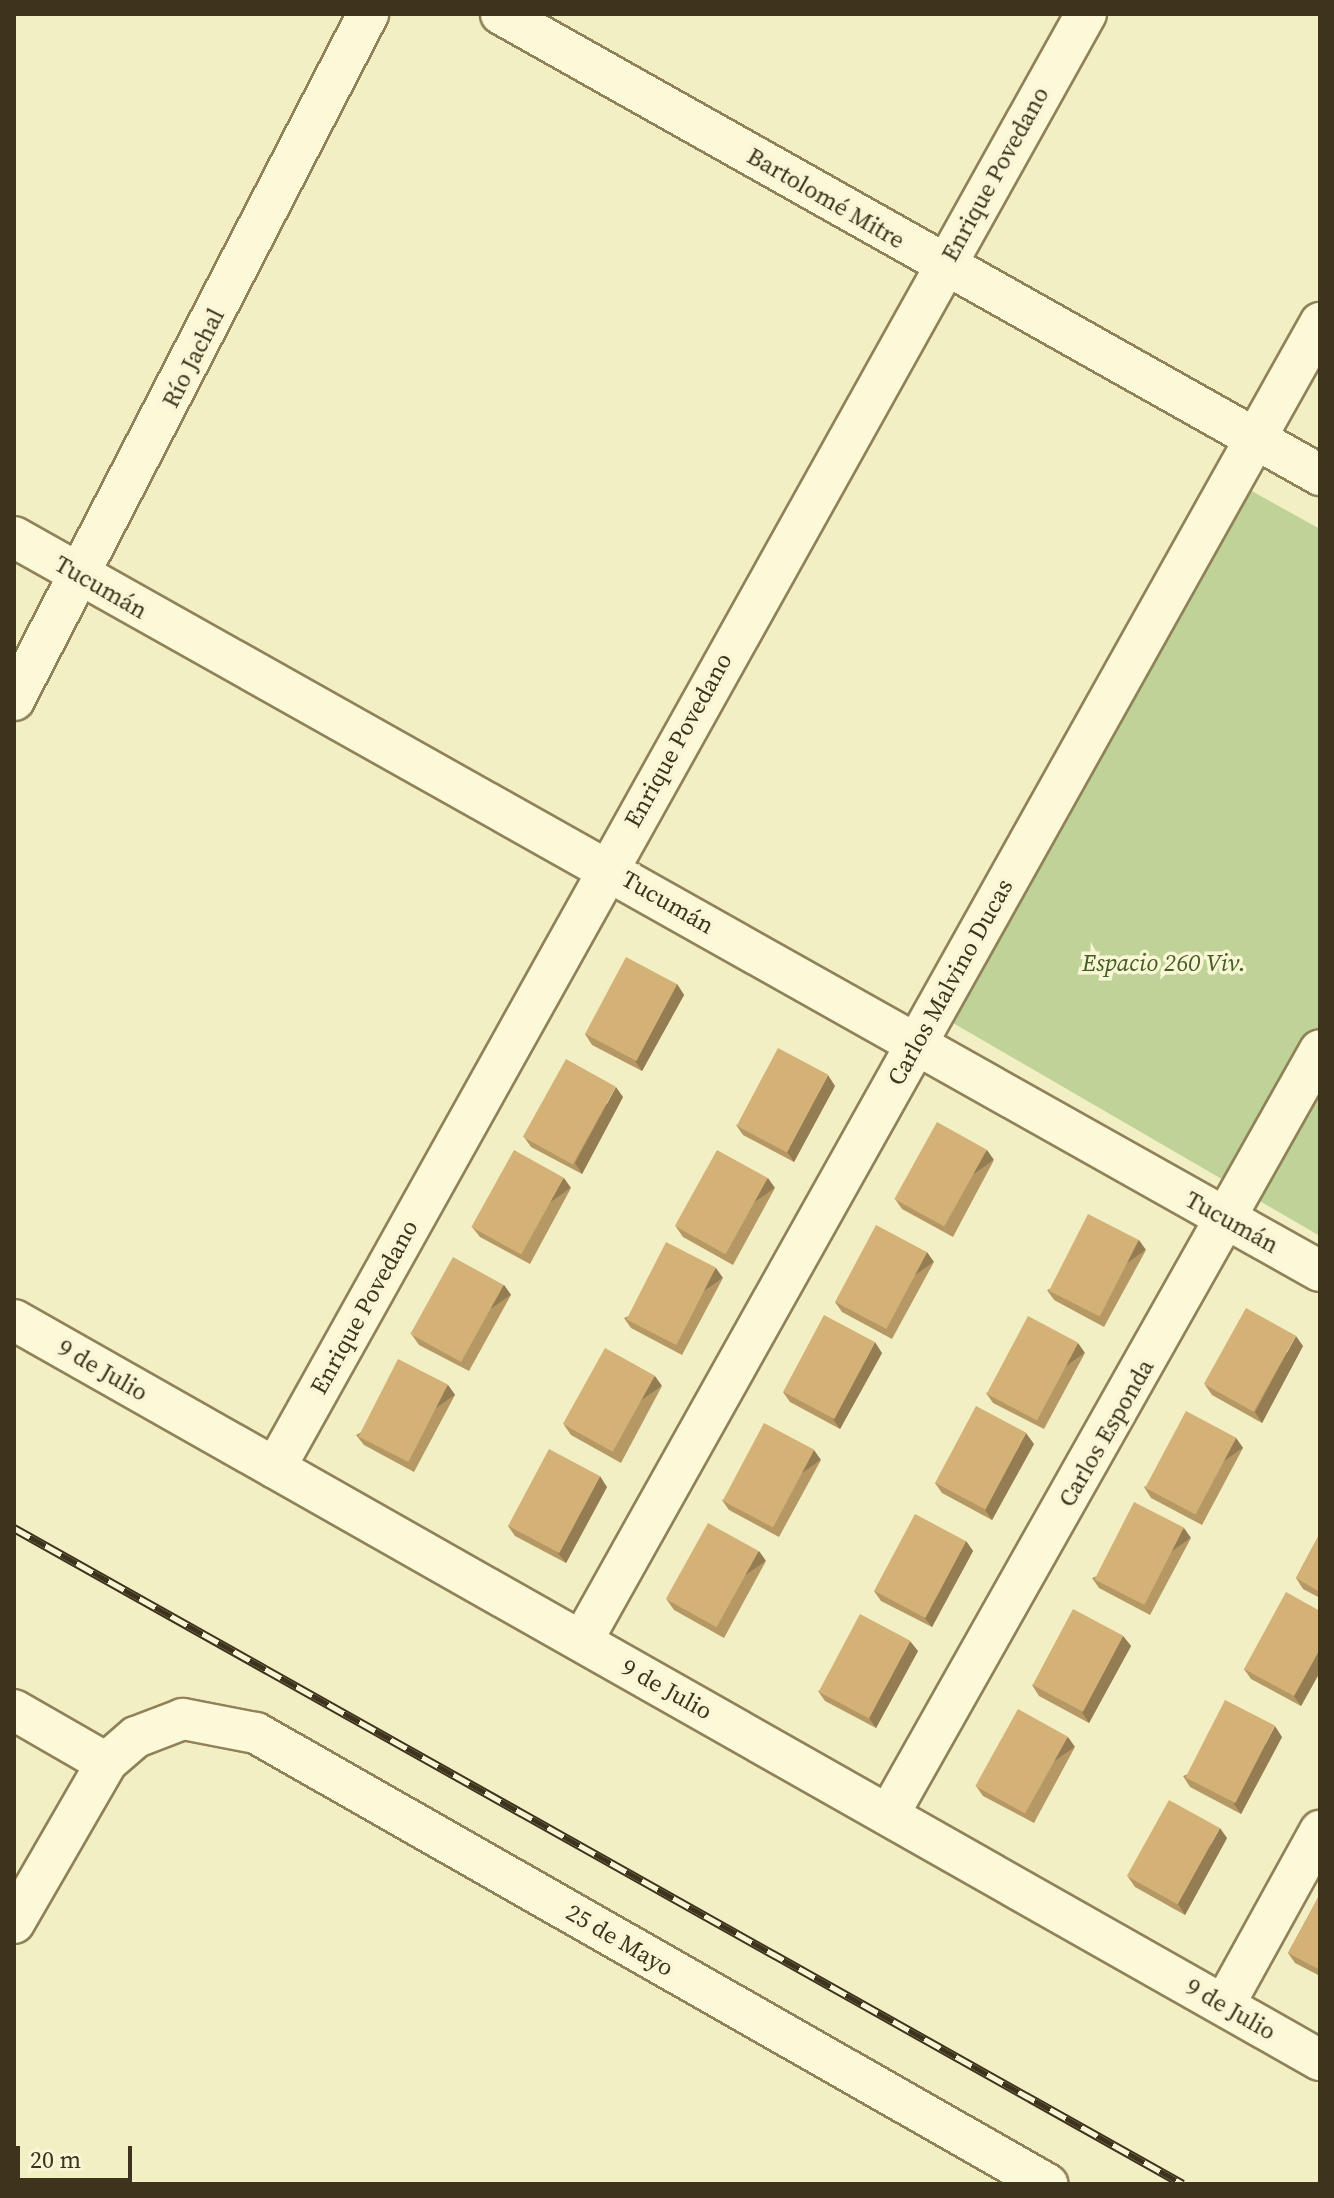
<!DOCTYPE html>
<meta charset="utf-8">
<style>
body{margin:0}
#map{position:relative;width:1334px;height:2198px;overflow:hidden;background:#f3efc4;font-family:"Source Serif 4",serif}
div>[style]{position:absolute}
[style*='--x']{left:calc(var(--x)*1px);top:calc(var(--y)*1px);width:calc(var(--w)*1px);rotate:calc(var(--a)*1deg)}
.green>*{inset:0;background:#bfd297}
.roads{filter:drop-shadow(2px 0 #908158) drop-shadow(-2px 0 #908158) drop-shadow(0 2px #908158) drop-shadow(0 -2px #908158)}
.street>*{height:40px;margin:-20px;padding:0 20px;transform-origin:20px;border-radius:20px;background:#fcf9d9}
.rail>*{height:9px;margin-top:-4.5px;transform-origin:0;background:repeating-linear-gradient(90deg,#f9f6d5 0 18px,#3e341e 0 36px);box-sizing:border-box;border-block:2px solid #3e341e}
.wall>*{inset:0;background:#b69865}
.shaded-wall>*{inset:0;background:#947c53;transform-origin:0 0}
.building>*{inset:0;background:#d4b176;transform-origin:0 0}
span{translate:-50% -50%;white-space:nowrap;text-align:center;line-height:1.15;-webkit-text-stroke:7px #f9f6d5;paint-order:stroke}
.street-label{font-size:24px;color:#3e341e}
.park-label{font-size:24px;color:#425d22;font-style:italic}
.frame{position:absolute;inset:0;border:16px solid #3e341e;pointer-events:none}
.scale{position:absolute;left:16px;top:2146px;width:116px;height:36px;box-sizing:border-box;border:4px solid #3e341e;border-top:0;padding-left:10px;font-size:24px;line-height:28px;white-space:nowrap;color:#3e341e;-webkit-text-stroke:6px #f9f6d5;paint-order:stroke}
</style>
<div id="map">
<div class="green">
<div style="clip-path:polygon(1250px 490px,1320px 529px,1320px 1236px,953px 1023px)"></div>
</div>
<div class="roads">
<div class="street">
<div style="--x:501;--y:14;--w:940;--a:29.37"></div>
<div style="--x:14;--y:537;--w:1498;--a:29.34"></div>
<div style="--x:14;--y:700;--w:772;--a:-62.7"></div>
<div style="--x:14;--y:1320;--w:1501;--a:29.54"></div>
<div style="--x:275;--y:1468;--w:1665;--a:-60.85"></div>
<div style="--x:582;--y:1641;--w:1511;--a:-60.75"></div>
<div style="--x:14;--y:1710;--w:106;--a:29.9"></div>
<div style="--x:889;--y:1814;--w:877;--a:-60.57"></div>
<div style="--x:14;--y:1923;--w:186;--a:-60"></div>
<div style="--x:107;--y:1762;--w:38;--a:-41"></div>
<div style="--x:136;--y:1737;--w:50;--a:-21"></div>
<div style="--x:183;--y:1719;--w:74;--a:10.9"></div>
<div style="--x:256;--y:1733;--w:911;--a:29.69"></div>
<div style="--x:1224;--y:2005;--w:199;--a:-61.1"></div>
</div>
</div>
<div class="rail">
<div style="--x:14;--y:1528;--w:1340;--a:29.3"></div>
</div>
<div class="wall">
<div style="clip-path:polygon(677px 984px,684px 995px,642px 1071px,592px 1045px,585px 1034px)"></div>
<div style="clip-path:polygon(835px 1086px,794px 1162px,743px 1135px,736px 1125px)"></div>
<div style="clip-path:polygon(623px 1097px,582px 1174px,531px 1147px,524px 1137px)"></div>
<div style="clip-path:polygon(994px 1160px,953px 1237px,902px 1209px,895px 1199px)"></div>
<div style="clip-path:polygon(571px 1188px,530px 1264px,480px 1237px,472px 1227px)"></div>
<div style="clip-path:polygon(775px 1188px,733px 1265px,683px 1237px,676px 1227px)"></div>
<div style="clip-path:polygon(1146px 1250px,1104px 1327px,1054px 1300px,1047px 1290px)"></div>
<div style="clip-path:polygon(934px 1262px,892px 1339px,842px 1312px,835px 1302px)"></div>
<div style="clip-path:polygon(723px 1278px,682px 1355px,631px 1328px,624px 1318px)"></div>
<div style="clip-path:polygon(504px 1285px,511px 1295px,469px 1371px,419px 1345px,412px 1335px)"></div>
<div style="clip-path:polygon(1303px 1346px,1262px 1423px,1212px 1395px,1205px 1385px)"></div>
<div style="clip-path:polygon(882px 1353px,840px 1429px,790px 1402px,783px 1392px)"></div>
<div style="clip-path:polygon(1085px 1353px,1044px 1429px,993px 1403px,986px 1393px)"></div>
<div style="clip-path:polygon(448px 1385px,455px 1395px,414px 1472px,364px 1445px,356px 1435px)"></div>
<div style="clip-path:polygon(662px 1386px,621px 1463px,571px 1435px,564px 1425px)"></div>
<div style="clip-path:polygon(1236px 1438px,1243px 1448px,1202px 1525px,1151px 1498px,1144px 1487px)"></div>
<div style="clip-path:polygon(1034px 1444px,992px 1520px,942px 1493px,935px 1483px)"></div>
<div style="clip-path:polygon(821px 1460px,779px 1537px,729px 1510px,722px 1500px)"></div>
<div style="clip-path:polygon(607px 1487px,566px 1563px,515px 1536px,508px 1526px)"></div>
<div style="clip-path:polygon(1320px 1533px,1320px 1598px,1303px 1589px,1296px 1578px)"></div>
<div style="clip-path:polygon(1191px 1538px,1150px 1615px,1099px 1588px,1092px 1578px)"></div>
<div style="clip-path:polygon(966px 1541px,973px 1551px,932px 1627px,881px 1601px,874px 1591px)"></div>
<div style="clip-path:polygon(766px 1561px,724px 1638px,674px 1610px,667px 1600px)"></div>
<div style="clip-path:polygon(1320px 1611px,1320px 1672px,1301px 1706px,1251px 1679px,1244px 1669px)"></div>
<div style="clip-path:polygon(1123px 1636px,1131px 1646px,1089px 1723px,1039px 1696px,1032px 1685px)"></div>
<div style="clip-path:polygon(918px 1651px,876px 1728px,825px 1701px,818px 1691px)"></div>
<div style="clip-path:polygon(1282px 1737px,1241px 1814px,1190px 1787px,1183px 1776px)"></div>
<div style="clip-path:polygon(1075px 1747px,1034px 1823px,983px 1796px,976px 1786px)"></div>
<div style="clip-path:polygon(1227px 1838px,1185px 1915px,1135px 1887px,1128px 1877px)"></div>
<div style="clip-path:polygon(1320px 1894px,1320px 1976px,1295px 1963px,1288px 1953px)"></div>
</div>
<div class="shaded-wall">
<div style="clip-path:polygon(677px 984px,684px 995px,642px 1071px,635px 1061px)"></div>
<div style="clip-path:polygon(828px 1075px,835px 1086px,794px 1162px,787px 1152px)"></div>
<div style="clip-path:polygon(616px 1087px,623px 1097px,582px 1174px,575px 1163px)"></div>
<div style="left:987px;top:1150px;width:12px;height:87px;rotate:55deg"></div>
<div style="left:564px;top:1178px;width:12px;height:86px;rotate:55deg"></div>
<div style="left:768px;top:1178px;width:12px;height:88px;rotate:55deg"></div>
<div style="left:1139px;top:1240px;width:12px;height:88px;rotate:55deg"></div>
<div style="left:927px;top:1252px;width:12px;height:88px;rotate:55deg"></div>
<div style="left:716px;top:1268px;width:12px;height:87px;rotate:55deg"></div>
<div style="left:504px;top:1285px;width:12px;height:87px;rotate:55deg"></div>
<div style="clip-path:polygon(1296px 1336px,1303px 1346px,1262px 1423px,1255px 1412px)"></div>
<div style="clip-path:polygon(875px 1342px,882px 1353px,840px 1429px,833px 1419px)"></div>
<div style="left:1078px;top:1343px;width:12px;height:86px;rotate:55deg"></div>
<div style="left:655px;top:1376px;width:12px;height:87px;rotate:55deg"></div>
<div style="left:448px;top:1385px;width:12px;height:87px;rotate:55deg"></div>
<div style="clip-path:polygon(1026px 1433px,1034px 1444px,992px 1520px,985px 1510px)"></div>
<div style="left:1236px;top:1438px;width:12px;height:87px;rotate:55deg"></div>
<div style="left:814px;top:1450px;width:12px;height:88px;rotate:55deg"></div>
<div style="clip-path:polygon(600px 1476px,607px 1487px,566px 1563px,558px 1553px)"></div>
<div style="left:1184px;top:1528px;width:12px;height:87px;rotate:55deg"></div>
<div style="clip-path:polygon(966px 1541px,973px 1551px,932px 1627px,924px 1617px)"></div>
<div style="left:759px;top:1551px;width:12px;height:88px;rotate:55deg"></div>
<div style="clip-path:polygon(1123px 1636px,1131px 1646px,1089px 1723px,1082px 1712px)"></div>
<div style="clip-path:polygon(910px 1641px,918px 1651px,876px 1728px,869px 1718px)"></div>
<div style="clip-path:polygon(1320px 1649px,1320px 1672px,1301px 1706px,1294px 1696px)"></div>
<div style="clip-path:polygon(1275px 1726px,1282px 1737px,1241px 1814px,1234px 1804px)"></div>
<div style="left:1068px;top:1737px;width:12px;height:86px;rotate:55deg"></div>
<div style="clip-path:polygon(1220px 1828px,1227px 1838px,1185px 1915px,1178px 1904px)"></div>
</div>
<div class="building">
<div style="left:626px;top:957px;width:58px;height:87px;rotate:28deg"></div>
<div style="left:778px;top:1048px;width:57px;height:88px;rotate:28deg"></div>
<div style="left:566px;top:1059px;width:57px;height:89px;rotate:29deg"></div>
<div style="left:937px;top:1122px;width:57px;height:88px;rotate:29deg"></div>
<div style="left:514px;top:1150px;width:57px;height:88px;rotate:29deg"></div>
<div style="left:717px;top:1150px;width:58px;height:87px;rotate:29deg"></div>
<div style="left:1088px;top:1214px;width:57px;height:86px;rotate:27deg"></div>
<div style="left:876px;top:1225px;width:58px;height:87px;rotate:28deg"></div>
<div style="left:666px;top:1242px;width:56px;height:87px;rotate:27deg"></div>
<div style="left:453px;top:1257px;width:58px;height:88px;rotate:29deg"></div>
<div style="left:1246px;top:1308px;width:57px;height:87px;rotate:29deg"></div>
<div style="left:824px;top:1315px;width:58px;height:87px;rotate:28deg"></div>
<div style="left:1028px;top:1316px;width:57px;height:88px;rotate:28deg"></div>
<div style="left:605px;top:1348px;width:57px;height:87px;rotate:29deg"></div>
<div style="left:398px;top:1359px;width:56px;height:87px;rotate:27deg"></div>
<div style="left:976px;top:1406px;width:57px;height:87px;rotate:28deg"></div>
<div style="left:1186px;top:1411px;width:57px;height:87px;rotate:28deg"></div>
<div style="left:764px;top:1423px;width:57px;height:88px;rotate:28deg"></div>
<div style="left:549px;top:1449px;width:58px;height:87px;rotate:28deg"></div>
<div style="left:1134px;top:1502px;width:56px;height:87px;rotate:27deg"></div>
<div style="left:915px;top:1514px;width:58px;height:87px;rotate:28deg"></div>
<div style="left:708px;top:1523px;width:58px;height:87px;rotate:29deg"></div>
<div style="clip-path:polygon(1320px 1533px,1320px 1592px,1296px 1578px)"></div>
<div style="clip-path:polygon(1286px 1592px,1320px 1611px,1320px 1649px,1294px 1696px,1244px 1669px)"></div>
<div style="left:1073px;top:1609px;width:57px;height:86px;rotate:28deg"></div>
<div style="left:860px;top:1614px;width:57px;height:88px;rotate:28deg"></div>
<div style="left:1225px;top:1700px;width:56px;height:87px;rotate:27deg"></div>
<div style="left:1018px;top:1709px;width:57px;height:88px;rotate:29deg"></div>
<div style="left:1169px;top:1800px;width:58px;height:87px;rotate:29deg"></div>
<div style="clip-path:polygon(1320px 1894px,1320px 1970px,1288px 1953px)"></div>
</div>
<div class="street-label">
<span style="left:995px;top:174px;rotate:-61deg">Enrique Povedano</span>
<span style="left:826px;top:198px;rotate:30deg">Bartolomé Mitre</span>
<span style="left:193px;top:358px;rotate:-63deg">Río Jachal</span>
<span style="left:101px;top:587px;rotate:30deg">Tucumán</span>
<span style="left:678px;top:740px;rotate:-61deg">Enrique Povedano</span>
<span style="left:668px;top:902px;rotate:30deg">Tucumán</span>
<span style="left:950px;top:982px;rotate:-61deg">Carlos Malvino Ducas</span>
<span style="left:1232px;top:1222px;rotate:29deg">Tucumán</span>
<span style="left:364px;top:1307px;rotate:-61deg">Enrique Povedano</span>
<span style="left:103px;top:1370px;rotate:30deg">9 de Julio</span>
<span style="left:1106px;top:1433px;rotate:-60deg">Carlos Esponda</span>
<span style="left:667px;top:1689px;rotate:29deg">9 de Julio</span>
<span style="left:620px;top:1940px;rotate:30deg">25 de Mayo</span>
<span style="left:1231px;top:2009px;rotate:30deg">9 de Julio</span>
</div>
<div class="park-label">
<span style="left:1164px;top:963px">Espacio 260 Viv.</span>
</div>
<div class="frame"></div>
<div class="scale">20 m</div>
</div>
